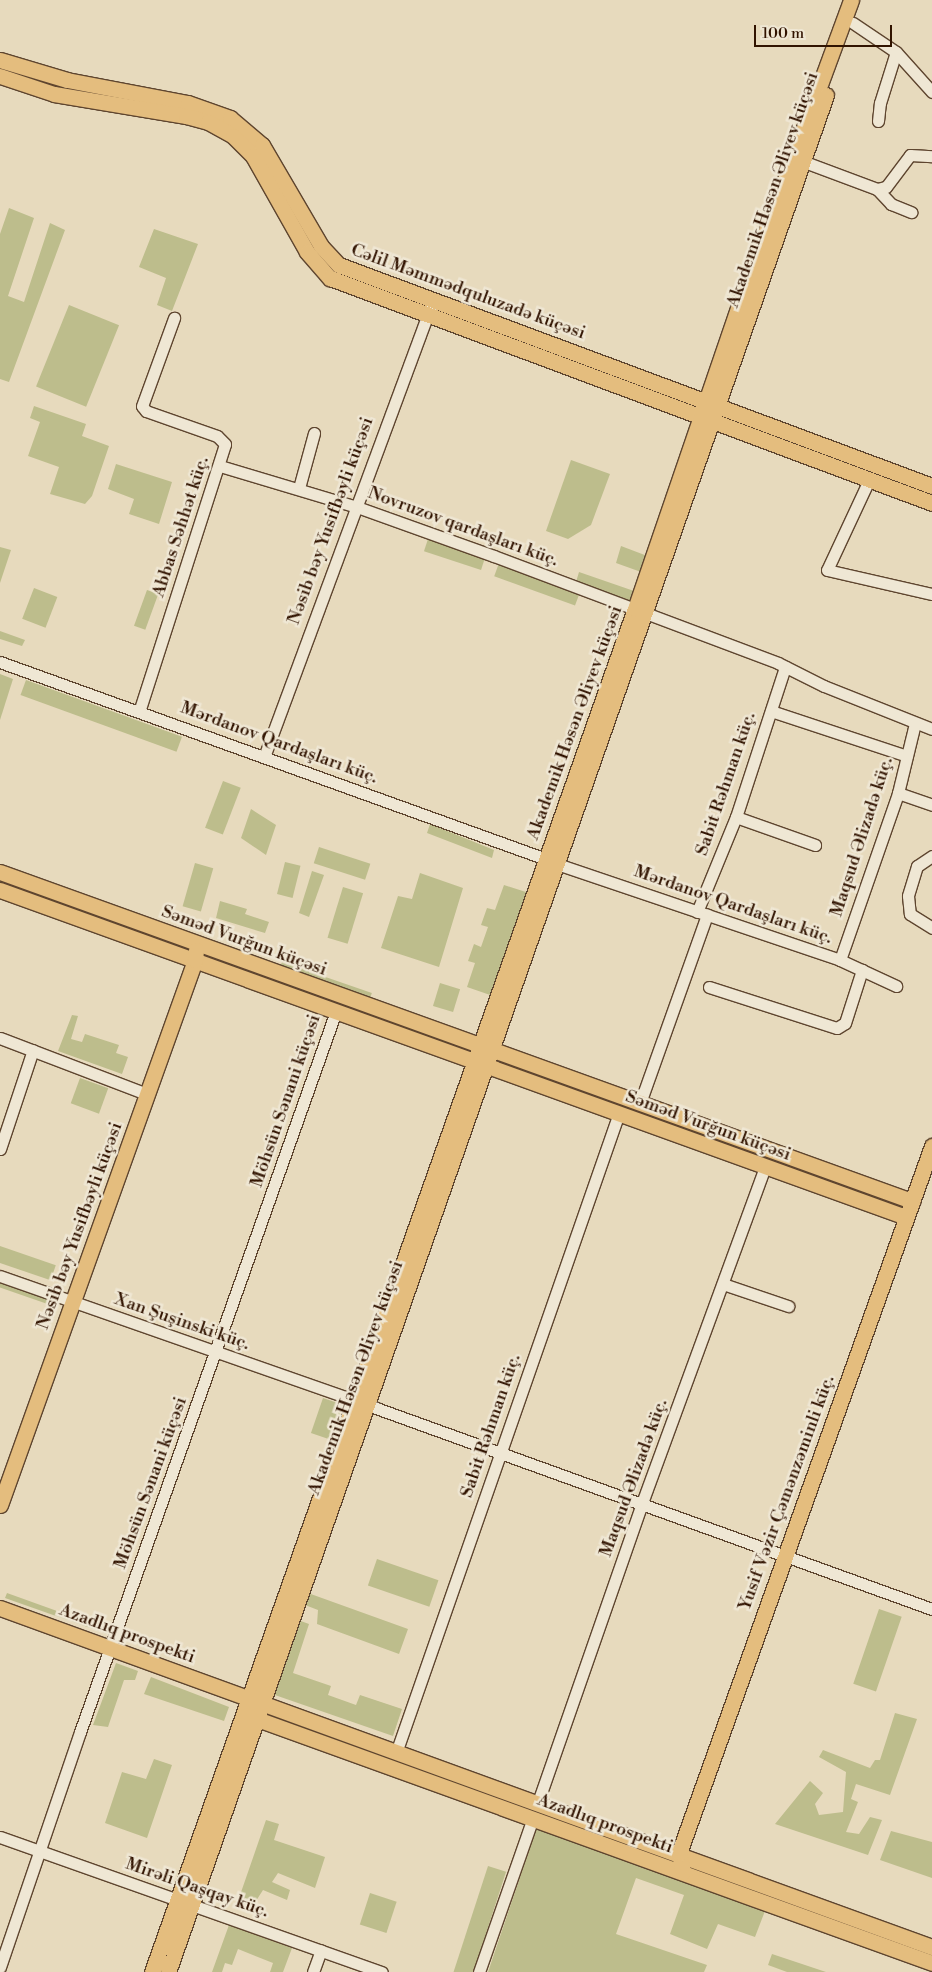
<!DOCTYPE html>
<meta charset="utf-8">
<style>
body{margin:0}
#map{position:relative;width:932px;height:1972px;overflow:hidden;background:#e7dabd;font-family:"Libre Bodoni",serif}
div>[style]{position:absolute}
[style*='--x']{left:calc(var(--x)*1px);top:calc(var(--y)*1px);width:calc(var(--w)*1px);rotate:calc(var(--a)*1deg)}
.green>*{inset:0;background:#bdbd8c;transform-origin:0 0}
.roads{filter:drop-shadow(1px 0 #5e452f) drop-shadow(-1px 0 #5e452f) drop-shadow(0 1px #5e452f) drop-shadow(0 -1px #5e452f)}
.minor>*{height:11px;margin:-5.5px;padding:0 5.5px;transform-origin:5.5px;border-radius:5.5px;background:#efe7d4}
.major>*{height:15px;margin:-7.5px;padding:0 7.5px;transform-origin:7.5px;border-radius:7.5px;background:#e4bd7e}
span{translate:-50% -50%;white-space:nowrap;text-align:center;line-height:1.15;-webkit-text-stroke:5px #efe7d4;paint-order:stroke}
.street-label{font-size:18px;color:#311300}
.scale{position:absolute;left:754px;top:25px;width:138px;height:22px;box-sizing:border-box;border:2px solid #311300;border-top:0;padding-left:6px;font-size:15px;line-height:18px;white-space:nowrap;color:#311300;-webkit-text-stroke:4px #efe7d4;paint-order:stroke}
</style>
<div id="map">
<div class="green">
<div style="clip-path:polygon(9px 208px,34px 218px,8px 296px,24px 302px,50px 223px,65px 230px,9px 382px,0 379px,0 234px)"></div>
<div style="clip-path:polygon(154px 229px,198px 244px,172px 311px,157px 305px,166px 278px,139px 267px)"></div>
<div style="left:69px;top:305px;width:54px;height:88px;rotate:22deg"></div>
<div style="clip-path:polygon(34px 406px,86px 424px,82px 436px,109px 446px,92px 496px,85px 504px,50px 494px,59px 467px,28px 456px,40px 422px,30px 418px)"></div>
<div style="clip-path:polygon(571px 460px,610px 474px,591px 525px,568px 539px,546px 531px)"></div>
<div style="clip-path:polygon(116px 464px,172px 482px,159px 524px,129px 514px,134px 499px,108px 489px)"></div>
<div style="left:428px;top:539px;width:60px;height:13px;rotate:18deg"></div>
<div style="clip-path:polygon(621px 546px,650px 557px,634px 602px,576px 582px,579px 572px,634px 591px,641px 572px,616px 563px)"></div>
<div style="clip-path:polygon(0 547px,11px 550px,0 583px)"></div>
<div style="left:499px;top:563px;width:86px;height:14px;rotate:20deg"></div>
<div style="left:34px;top:588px;width:25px;height:33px;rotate:21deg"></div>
<div style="left:147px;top:590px;width:12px;height:38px;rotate:20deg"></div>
<div style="clip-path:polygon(0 631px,25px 640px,22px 646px,0 639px)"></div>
<div style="clip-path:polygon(0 674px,13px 679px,0 720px)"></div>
<div style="left:26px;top:680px;width:166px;height:16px;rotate:20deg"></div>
<div style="left:223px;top:781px;width:19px;height:50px;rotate:21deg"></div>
<div style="clip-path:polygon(251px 809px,276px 825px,266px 855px,241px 838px)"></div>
<div style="clip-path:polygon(430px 824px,494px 850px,492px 858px,427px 833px)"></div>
<div style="left:319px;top:847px;width:54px;height:17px;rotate:18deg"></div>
<div style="left:285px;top:862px;width:16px;height:33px;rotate:14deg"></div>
<div style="left:195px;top:863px;width:19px;height:45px;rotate:16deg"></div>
<div style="clip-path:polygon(312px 871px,324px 875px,309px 917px,299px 913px)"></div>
<div style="clip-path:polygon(420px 873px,463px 888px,439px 967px,381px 948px,398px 896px,412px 899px)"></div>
<div style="clip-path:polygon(0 879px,176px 944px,175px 947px,0 883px)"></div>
<div style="clip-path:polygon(504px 885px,529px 893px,493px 996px,467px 987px,475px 963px,468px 961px,474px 944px,481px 947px,488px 927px,481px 925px,487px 908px,495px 910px)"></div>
<div style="left:343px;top:887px;width:21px;height:53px;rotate:17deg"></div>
<div style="clip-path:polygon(220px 901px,247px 909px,245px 914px,269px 922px,265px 933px,216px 918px)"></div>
<div style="left:222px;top:961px;width:167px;height:3px;rotate:19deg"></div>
<div style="left:282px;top:962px;width:95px;height:7px;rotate:19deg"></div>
<div style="left:440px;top:983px;width:21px;height:24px;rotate:17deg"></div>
<div style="clip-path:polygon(72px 1015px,78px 1016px,71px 1039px,82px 1042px,85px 1034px,119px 1045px,116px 1053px,128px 1057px,122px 1074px,58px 1051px)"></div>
<div style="left:394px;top:1021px;width:86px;height:3px;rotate:20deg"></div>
<div style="left:80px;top:1078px;width:30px;height:27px;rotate:20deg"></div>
<div style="left:0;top:1246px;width:59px;height:16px;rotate:19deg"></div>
<div style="left:0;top:1277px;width:59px;height:10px;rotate:19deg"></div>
<div style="left:323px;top:1398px;width:21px;height:37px;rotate:19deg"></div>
<div style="left:377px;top:1559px;width:65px;height:28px;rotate:19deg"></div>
<div style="clip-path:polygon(7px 1593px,107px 1629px,107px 1634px,5px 1598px)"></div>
<div style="clip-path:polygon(308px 1593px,408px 1629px,399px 1654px,317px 1624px,318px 1610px,305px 1605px)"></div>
<div style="left:879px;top:1609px;width:24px;height:79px;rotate:19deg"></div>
<div style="clip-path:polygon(298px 1620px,309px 1624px,293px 1673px,331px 1686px,328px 1695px,356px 1705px,360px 1695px,402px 1709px,393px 1736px,272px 1694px)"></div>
<div style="clip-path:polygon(116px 1663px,138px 1671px,135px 1680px,124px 1680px,108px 1727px,93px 1725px)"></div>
<div style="clip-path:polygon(151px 1677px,229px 1707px,224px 1721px,144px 1694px)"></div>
<div style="clip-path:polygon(895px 1713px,917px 1719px,890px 1795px,856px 1784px,851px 1799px,858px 1802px,846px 1832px,859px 1834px,870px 1817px,882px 1820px,868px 1855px,775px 1824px,810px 1781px,823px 1793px,815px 1804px,819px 1815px,843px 1812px,846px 1772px,819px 1757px,823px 1750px,870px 1768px,875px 1760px,880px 1760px)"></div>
<div style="clip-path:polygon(154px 1759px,172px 1765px,147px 1838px,105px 1823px,122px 1772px,146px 1779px)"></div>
<div style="clip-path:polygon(266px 1820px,279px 1824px,274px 1840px,325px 1857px,315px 1888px,278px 1873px,272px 1882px,290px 1890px,287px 1900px,263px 1890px,254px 1904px,239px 1898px)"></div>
<div style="clip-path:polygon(537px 1827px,765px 1911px,755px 1937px,718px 1924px,707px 1949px,670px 1934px,684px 1895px,636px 1878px,616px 1934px,707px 1965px,704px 1972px,488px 1972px)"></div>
<div style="clip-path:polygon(891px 1831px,932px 1842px,932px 1878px,880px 1860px)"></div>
<div style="left:488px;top:1866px;width:19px;height:113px;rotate:18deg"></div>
<div style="left:370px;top:1893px;width:28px;height:33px;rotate:18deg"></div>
<div style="clip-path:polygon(229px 1925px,292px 1948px,283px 1972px,270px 1972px,273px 1963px,238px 1949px,232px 1965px,225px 1963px,222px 1972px,212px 1972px)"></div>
<div style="clip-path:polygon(772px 1954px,826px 1972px,787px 1972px,768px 1965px)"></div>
</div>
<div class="roads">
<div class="minor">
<div style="--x:853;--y:23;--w:52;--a:34"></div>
<div style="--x:896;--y:52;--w:54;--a:48"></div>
<div style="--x:878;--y:121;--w:18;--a:-84"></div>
<div style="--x:880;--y:103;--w:53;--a:-72.6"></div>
<div style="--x:802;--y:161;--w:80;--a:20.5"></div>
<div style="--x:877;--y:189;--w:9;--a:-13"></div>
<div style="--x:886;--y:187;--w:40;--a:-53"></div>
<div style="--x:910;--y:155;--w:22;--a:3"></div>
<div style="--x:877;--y:189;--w:21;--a:47"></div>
<div style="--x:891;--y:204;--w:22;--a:22"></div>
<div style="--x:220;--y:466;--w:143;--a:16.7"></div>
<div style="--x:357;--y:507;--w:145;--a:19.7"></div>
<div style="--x:494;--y:556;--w:303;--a:20.6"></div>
<div style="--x:778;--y:663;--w:51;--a:26.6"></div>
<div style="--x:824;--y:686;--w:116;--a:21.7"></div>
<div style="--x:869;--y:480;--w:99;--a:115"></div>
<div style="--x:827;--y:570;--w:108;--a:12.9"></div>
<div style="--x:299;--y:488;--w:57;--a:-74.7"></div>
<div style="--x:0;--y:662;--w:580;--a:19.84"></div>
<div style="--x:771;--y:711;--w:143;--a:18.3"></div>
<div style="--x:139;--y:712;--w:281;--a:-72.2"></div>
<div style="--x:225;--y:444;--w:11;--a:-135"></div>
<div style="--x:217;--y:436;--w:75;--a:-160.6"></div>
<div style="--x:146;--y:411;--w:6;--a:-129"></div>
<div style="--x:142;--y:406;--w:94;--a:-70"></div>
<div style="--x:264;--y:757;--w:479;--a:-69.7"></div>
<div style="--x:898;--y:793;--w:36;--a:19"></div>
<div style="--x:736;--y:817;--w:84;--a:19.5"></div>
<div style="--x:932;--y:856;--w:18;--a:146"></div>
<div style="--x:917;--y:866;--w:31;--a:107"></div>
<div style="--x:908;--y:896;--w:18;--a:84"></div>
<div style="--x:910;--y:914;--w:26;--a:32"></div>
<div style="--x:557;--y:864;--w:299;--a:18.7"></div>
<div style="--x:840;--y:960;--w:62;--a:24.9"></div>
<div style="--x:697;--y:912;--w:103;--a:-67.7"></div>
<div style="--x:736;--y:817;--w:158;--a:-71.9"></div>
<div style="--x:840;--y:960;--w:177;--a:-70.8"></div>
<div style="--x:898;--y:793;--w:72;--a:-76.3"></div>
<div style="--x:709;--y:987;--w:134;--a:17.8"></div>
<div style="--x:837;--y:1028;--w:9;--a:-32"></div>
<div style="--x:845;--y:1023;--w:56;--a:-72.2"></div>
<div style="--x:0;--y:1038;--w:157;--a:20.9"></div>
<div style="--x:640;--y:1103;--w:200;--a:-70.4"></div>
<div style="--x:0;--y:1149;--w:104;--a:-71.6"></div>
<div style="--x:0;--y:1276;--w:398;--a:19.3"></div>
<div style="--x:376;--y:1408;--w:591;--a:19.88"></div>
<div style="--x:723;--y:1284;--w:69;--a:18.7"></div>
<div style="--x:397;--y:1750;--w:675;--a:-70.79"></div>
<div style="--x:538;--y:1802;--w:317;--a:-70.8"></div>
<div style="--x:642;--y:1503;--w:358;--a:-69.9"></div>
<div style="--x:0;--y:1837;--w:405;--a:19.5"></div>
<div style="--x:0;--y:1967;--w:248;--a:-71.2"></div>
<div style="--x:80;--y:1732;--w:765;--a:-70.45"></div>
<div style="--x:313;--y:1972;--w:23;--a:-70"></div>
<div style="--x:479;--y:1972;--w:163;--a:-70.7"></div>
</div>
<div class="major">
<div style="--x:0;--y:60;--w:70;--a:16.6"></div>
<div style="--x:67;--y:80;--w:123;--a:10.8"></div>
<div style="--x:188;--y:103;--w:45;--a:19.7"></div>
<div style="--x:230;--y:118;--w:42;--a:40.2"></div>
<div style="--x:262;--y:145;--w:117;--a:59.7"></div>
<div style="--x:321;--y:246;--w:26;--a:47"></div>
<div style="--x:339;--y:265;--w:633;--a:20.44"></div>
<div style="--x:0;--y:76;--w:57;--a:18.4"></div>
<div style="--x:54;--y:94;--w:134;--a:9.5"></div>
<div style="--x:186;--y:116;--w:23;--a:15"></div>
<div style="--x:208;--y:122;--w:29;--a:29"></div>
<div style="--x:233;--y:136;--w:28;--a:45"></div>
<div style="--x:253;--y:156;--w:110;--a:60.6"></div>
<div style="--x:307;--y:252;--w:35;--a:49"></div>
<div style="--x:330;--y:278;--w:643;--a:20.49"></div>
<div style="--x:0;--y:872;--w:970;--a:19.84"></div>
<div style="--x:0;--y:890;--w:963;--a:19.85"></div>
<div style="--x:0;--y:1505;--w:579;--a:-70.31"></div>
<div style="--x:195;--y:960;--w:10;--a:-84"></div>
<div style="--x:0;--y:1608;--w:992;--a:19.99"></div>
<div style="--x:257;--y:1719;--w:718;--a:19.87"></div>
<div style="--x:683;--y:1872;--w:19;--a:-102"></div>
<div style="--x:679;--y:1853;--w:751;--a:-70.31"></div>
<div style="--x:152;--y:1972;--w:1446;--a:-70.49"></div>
<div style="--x:635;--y:609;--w:336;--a:-71.1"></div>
<div style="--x:744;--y:291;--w:310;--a:-69.8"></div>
<div style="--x:168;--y:1972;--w:1989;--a:-70.68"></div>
</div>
</div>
<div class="street-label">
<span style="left:773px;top:190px;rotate:-71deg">Akademik Həsən Əliyev küçəsi</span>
<span style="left:468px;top:292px;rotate:20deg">Cəlil Məmmədquluzadə küçəsi</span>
<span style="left:331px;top:521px;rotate:-70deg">Nəsib bəy Yusifbəyli küçəsi</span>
<span style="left:181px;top:527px;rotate:-72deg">Abbas Səhhət küç.</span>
<span style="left:463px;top:527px;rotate:20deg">Novruzov qardaşları küç.</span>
<span style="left:575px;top:723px;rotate:-70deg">Akademik Həsən Əliyev küçəsi</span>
<span style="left:279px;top:743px;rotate:20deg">Mərdanov Qardaşları küç.</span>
<span style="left:726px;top:784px;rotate:-71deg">Sabit Rəhman küç.</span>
<span style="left:862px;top:837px;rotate:-72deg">Maqsud Əlizadə küç.</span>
<span style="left:733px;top:905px;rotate:19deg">Mərdanov Qardaşları küç.</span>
<span style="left:244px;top:941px;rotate:20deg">Səməd Vurğun küçəsi</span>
<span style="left:286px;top:1101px;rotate:-71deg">Möhsün Sənani küçəsi</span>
<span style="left:708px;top:1126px;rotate:20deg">Səməd Vurğun küçəsi</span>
<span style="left:80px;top:1226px;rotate:-70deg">Nəsib bəy Yusifbəyli küçəsi</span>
<span style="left:182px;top:1322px;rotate:19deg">Xan Şuşinski küç.</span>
<span style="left:356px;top:1378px;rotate:-70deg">Akademik Həsən Əliyev küçəsi</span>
<span style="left:491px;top:1426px;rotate:-71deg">Sabit Rəhman küç.</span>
<span style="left:634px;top:1478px;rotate:-70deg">Maqsud Əlizadə küç.</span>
<span style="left:151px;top:1483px;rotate:-70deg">Möhsün Sənani küçəsi</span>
<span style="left:787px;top:1493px;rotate:-70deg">Yusif Vəzir Çəmənzəminli küç.</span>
<span style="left:127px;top:1634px;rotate:20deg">Azadlıq prospekti</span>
<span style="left:605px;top:1824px;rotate:20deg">Azadlıq prospekti</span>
<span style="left:197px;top:1888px;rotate:19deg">Mirəli Qaşqay küç.</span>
</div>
<div class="scale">100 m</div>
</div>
